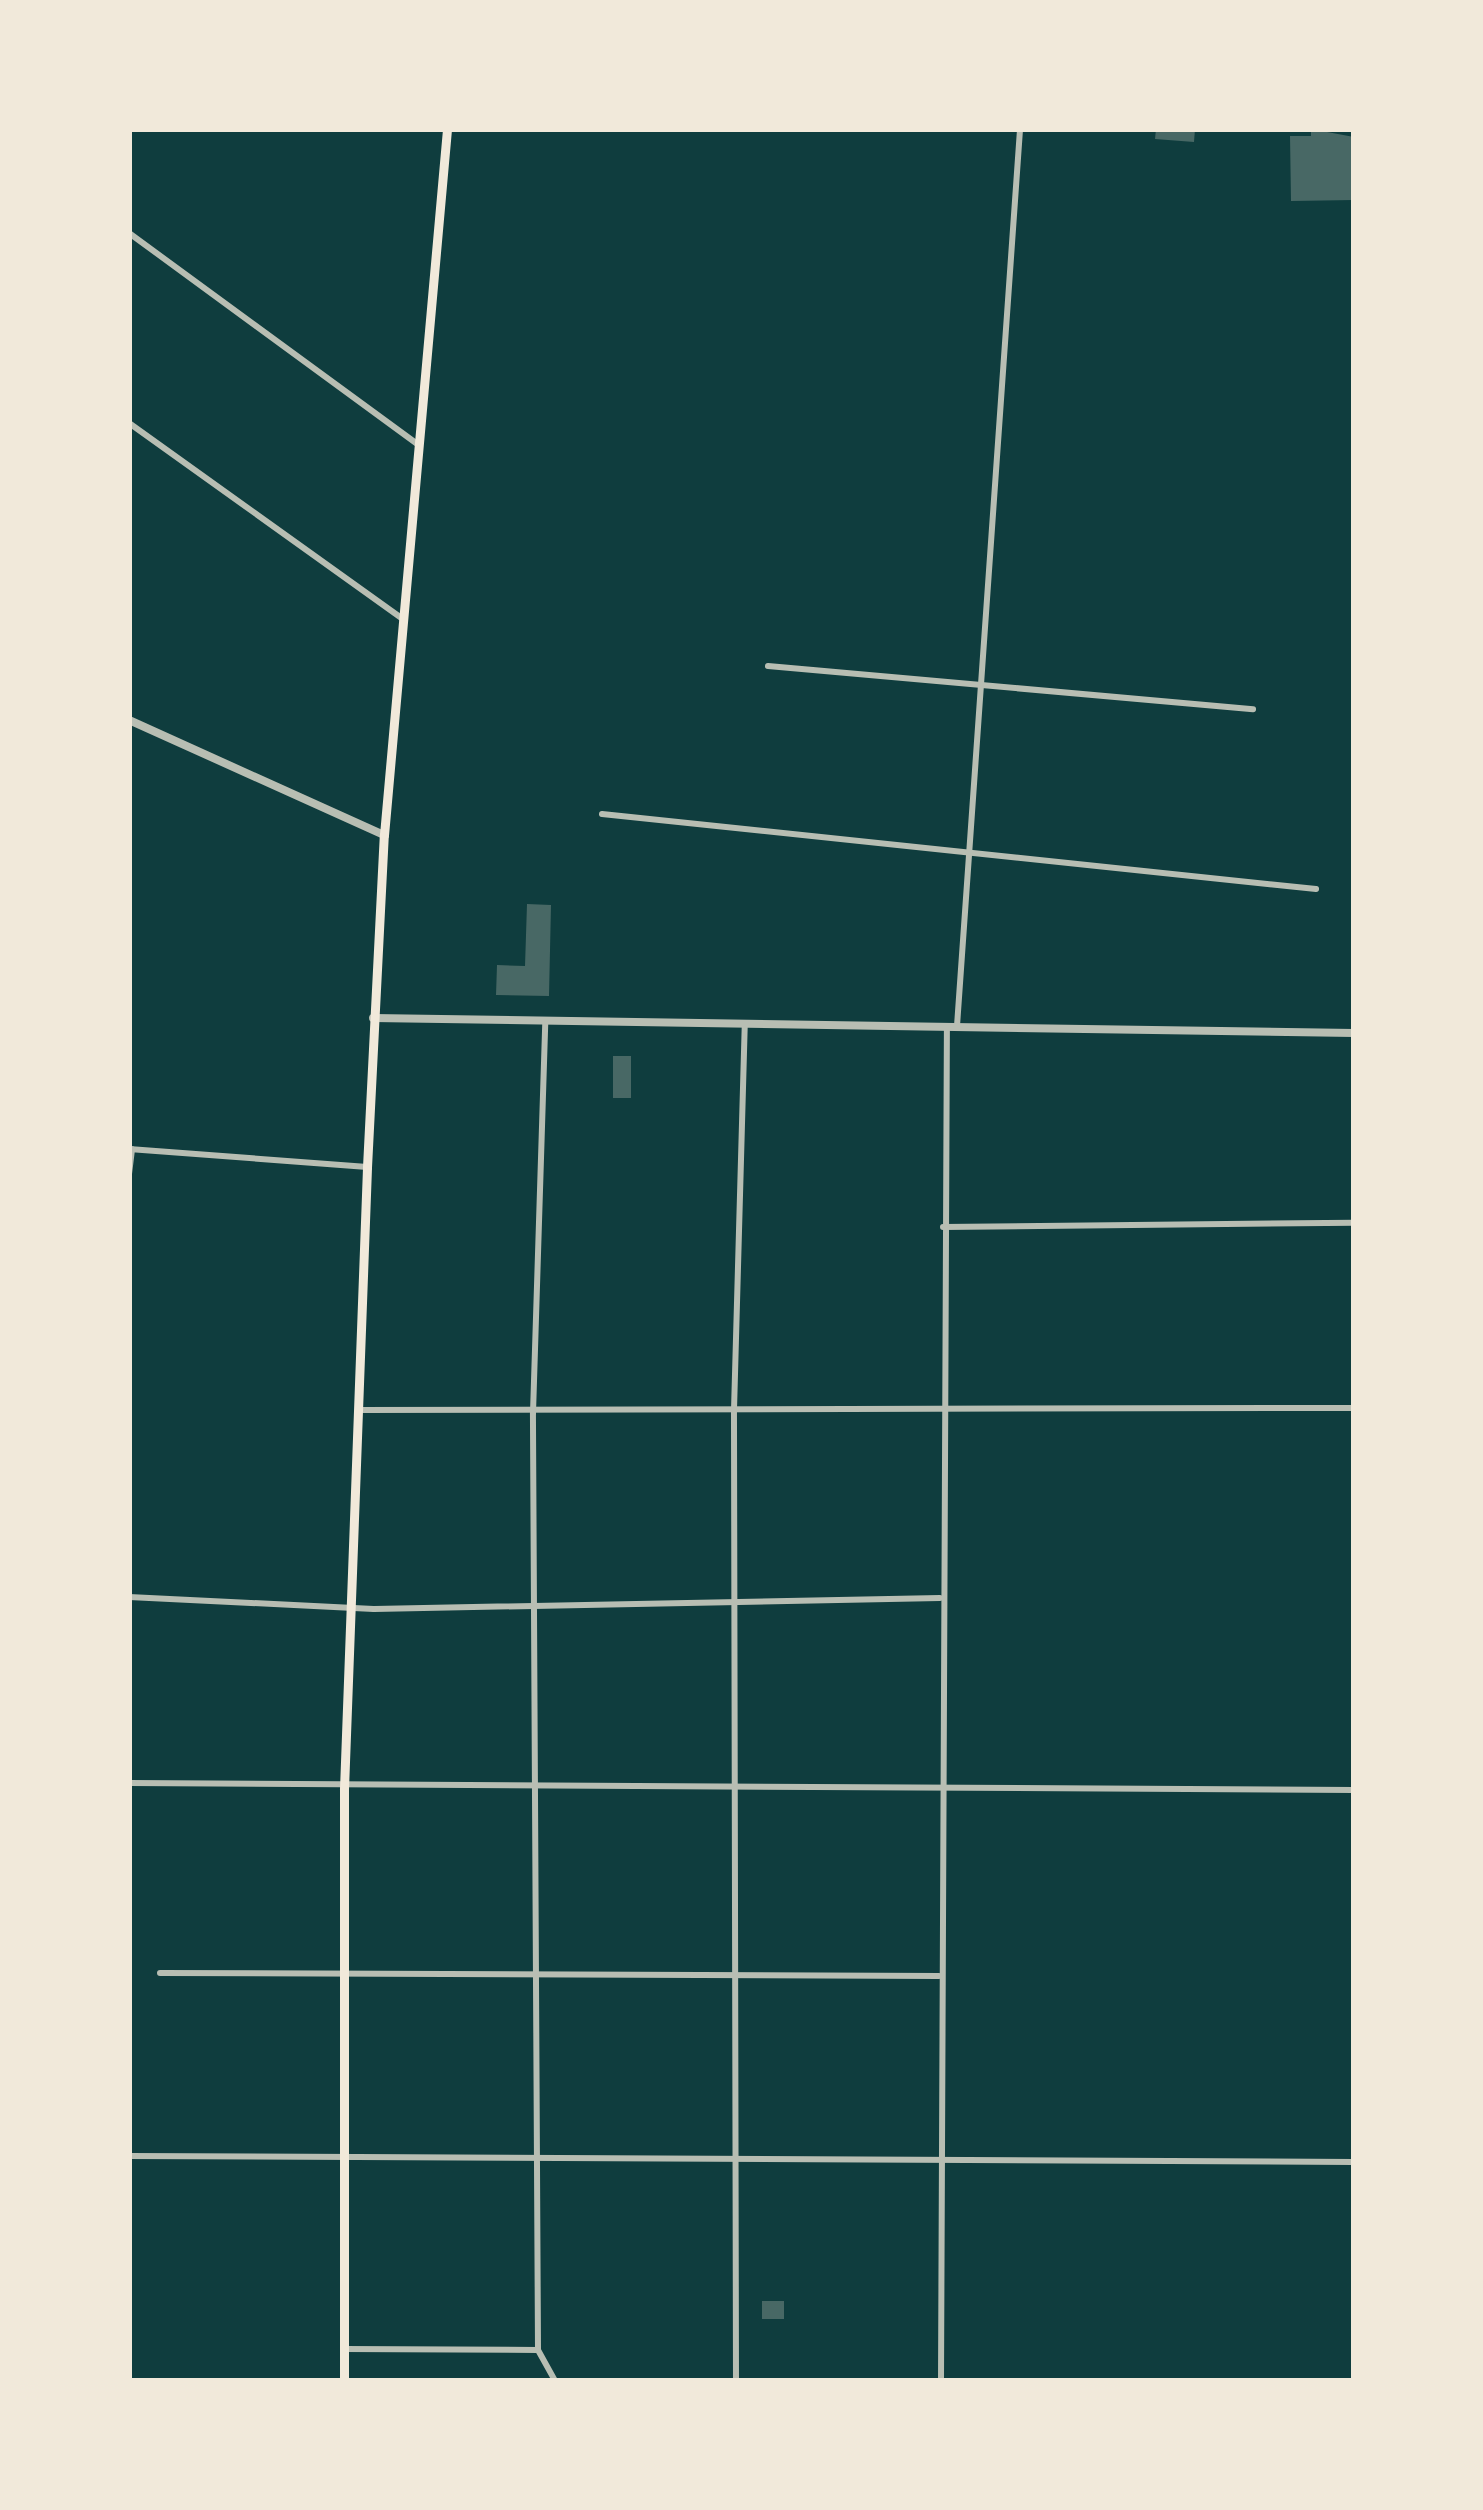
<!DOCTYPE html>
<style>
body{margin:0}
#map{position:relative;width:1483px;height:2510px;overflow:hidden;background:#0f3d3e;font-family:"Roboto Condensed",sans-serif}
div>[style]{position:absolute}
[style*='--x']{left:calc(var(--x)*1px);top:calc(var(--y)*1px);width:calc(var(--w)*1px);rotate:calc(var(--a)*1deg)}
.building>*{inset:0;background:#486865;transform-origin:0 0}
.minor>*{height:6px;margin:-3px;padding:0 3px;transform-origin:3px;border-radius:3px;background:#b8beb3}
.tertiary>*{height:8px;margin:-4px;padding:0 4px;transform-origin:4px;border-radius:4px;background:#b8beb3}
.trunk>*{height:9px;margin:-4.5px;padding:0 4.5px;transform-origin:4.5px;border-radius:4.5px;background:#f1e9da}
span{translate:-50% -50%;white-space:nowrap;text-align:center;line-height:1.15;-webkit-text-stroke:9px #f1e9da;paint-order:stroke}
.frame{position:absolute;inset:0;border:132px solid #f1e9da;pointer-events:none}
</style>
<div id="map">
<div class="building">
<div style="clip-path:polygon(1156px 129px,1195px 129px,1194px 142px,1155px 139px)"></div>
<div style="clip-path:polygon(1311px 129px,1354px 137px,1354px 200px,1291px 201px,1290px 136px,1311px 136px)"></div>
<div style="clip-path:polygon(527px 904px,551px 905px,549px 996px,496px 995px,497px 965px,525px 966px)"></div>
<div style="left:613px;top:1056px;width:18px;height:42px"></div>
<div style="left:784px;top:2301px;width:18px;height:22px;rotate:90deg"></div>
</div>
<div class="minor">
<div style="--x:129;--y:233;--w:356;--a:36.2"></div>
<div style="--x:129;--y:423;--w:335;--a:35.6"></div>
<div style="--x:768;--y:666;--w:487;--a:5.1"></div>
<div style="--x:602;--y:814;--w:718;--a:6"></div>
<div style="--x:957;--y:1026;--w:899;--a:-85.98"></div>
<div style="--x:129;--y:1149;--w:239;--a:4.3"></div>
<div style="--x:129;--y:1174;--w:25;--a:-83"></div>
<div style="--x:943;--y:1227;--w:411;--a:-0.6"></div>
<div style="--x:359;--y:1410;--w:995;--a:-0.12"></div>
<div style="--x:129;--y:1597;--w:245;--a:2.8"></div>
<div style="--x:374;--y:1609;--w:566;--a:-1.11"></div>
<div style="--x:129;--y:1783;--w:1225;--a:0.33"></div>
<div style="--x:160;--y:1973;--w:779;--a:0.22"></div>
<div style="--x:129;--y:2156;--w:1225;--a:0.28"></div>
<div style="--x:344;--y:2349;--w:194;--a:0.3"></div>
<div style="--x:538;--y:2350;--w:937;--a:-90.31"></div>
<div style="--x:533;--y:1413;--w:392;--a:-88.2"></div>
<div style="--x:538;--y:2350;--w:35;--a:61"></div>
<div style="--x:736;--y:2381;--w:971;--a:-90.12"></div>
<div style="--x:734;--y:1410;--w:386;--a:-88.4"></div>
<div style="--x:941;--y:2381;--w:1355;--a:-89.75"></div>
</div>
<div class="tertiary">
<div style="--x:129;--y:720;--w:280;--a:24.3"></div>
<div style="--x:373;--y:1018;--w:981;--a:0.88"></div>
</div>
<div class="trunk">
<div style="--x:344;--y:2381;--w:592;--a:-90"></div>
<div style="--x:344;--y:1789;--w:622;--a:-87.88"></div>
<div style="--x:367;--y:1167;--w:332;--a:-87.1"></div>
<div style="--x:384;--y:835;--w:709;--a:-84.9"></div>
</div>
<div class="frame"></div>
</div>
